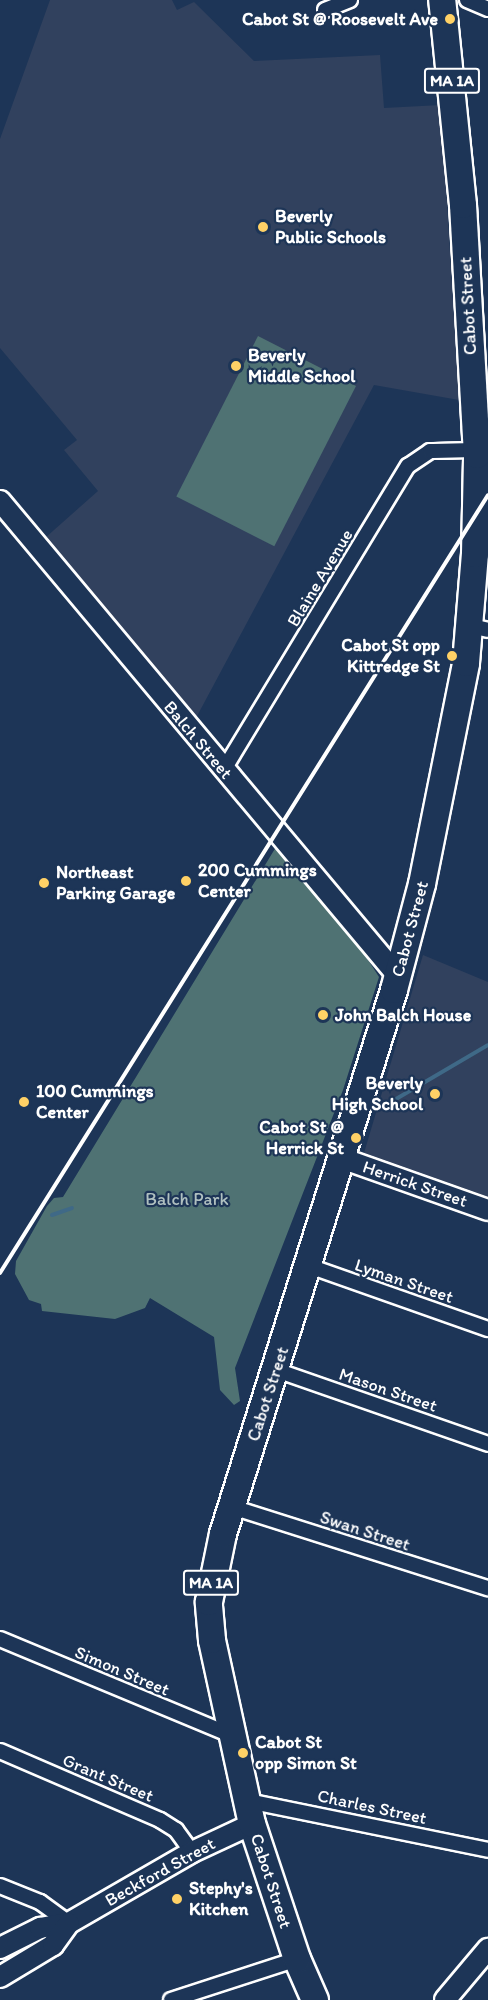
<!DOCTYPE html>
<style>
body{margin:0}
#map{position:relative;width:488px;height:2000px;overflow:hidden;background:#1d3557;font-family:Itim,sans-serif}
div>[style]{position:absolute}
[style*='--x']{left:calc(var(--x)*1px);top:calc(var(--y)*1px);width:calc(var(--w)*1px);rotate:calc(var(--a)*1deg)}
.built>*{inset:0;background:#31415e}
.green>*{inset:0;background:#4f7273;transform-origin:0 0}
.stream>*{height:4px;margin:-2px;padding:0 2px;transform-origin:2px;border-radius:2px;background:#3f6987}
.roads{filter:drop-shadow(2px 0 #fff) drop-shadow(-2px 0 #fff) drop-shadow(0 2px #fff) drop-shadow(0 -2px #fff)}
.street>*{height:14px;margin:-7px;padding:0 7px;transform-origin:7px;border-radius:7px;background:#1d3557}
.secondary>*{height:20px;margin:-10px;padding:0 10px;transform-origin:10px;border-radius:10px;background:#1d3557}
.highway>*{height:26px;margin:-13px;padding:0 13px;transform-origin:13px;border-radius:13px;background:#1d3557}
.rail>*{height:4px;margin:-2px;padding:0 2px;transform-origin:2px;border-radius:2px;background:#fff}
.dots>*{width:16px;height:16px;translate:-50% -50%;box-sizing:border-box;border:3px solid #1d3557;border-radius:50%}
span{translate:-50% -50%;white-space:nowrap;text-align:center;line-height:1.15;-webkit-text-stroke:4.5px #1d3557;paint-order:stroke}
.shield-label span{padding:2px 4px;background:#1d3557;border:2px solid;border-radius:4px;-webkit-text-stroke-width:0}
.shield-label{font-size:16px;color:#fff;font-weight:700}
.poi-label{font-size:18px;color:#fff;font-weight:700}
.right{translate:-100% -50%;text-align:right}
.left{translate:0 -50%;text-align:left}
.street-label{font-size:18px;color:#fff}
.park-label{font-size:18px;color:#b0c0c0}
</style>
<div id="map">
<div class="built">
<div style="clip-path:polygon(50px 0,172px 0,177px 10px,194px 2px,254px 61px,380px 55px,384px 108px,441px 105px,459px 400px,374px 385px,196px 718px,45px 538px,98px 491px,64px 450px,77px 440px,0 348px,0 139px)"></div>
<div style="clip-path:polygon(423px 955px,488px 982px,488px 1197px,364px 1153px)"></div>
</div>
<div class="green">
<div style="left:258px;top:336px;width:110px;height:180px;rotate:27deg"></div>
<div style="clip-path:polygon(276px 847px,356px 941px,379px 977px,343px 1090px,235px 1368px,240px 1401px,234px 1405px,220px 1390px,214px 1337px,150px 1298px,145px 1308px,115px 1319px,42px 1311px,41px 1304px,29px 1300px,15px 1274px,16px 1261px,47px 1206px,54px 1198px,63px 1197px)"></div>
</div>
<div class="stream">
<div style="--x:379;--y:1109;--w:126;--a:-30.4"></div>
<div style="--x:52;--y:1215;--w:21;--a:-19"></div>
</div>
<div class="roads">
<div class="street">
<div style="--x:467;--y:0;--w:23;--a:23"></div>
<div style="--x:325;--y:10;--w:27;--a:-22"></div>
<div style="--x:471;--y:626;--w:17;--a:13"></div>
<div style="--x:223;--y:771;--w:357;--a:-58.8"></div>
<div style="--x:408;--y:466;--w:27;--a:-34"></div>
<div style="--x:430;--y:451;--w:47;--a:-1.2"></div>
<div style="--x:309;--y:1266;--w:190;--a:19.4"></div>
<div style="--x:276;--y:1370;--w:225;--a:19.2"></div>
<div style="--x:232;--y:1507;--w:269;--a:17.6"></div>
<div style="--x:0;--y:1639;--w:250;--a:22.6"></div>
<div style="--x:0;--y:1751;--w:174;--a:23.3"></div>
<div style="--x:160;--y:1820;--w:19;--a:32"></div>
<div style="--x:176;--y:1830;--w:27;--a:54"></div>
<div style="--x:248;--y:1801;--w:245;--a:11.5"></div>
<div style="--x:0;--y:1886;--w:43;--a:21.8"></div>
<div style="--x:40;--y:1902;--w:36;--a:36"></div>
<div style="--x:171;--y:2000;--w:133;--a:-18"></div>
</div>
<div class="secondary">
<div style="--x:0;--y:501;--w:620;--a:50.04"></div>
<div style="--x:341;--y:1158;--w:156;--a:19.5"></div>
<div style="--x:0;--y:1948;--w:45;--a:-26.6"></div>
<div style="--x:40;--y:1928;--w:29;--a:-10"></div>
<div style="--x:69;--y:1923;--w:142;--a:-30"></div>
<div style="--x:192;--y:1852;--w:66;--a:-25"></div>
<div style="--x:0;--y:1977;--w:62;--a:-31.1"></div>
<div style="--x:53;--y:1945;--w:27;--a:-54"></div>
<div style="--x:445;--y:2000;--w:67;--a:-49.9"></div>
</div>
<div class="highway">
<div style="--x:315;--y:2000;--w:45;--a:-113.7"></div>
<div style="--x:297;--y:1959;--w:142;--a:-108.4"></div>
<div style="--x:252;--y:1824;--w:188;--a:-102.3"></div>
<div style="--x:212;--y:1640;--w:38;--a:-95"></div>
<div style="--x:209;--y:1602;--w:69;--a:-78.4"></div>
<div style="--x:223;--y:1534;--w:570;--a:-72.55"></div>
<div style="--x:394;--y:990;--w:110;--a:-75.2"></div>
<div style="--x:422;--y:884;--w:225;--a:-78.7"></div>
<div style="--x:466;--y:663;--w:109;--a:-85.3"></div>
<div style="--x:475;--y:554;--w:99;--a:-88.8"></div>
<div style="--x:477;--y:455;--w:250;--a:-93.2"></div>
<div style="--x:463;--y:205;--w:206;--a:-95.8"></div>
</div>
</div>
<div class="rail">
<div style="--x:0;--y:1273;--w:918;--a:-57.9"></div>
</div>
<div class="dots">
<div style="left:450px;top:19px;background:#ffd166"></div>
<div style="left:263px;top:227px;background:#ffd166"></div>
<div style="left:236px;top:366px;background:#ffd166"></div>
<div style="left:452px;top:656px;background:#ffd166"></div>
<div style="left:186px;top:881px;background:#ffd166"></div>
<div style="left:44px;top:883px;background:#ffd166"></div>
<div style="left:323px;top:1015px;background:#ffd166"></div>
<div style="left:435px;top:1094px;background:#ffd166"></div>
<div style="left:24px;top:1102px;background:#ffd166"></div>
<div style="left:356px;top:1138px;background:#ffd166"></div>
<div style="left:243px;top:1753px;background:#ffd166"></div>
<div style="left:177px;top:1899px;background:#ffd166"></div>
</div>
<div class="shield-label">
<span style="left:452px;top:81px">MA 1A</span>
<span style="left:211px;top:1583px">MA 1A</span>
</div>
<div class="poi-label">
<span class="right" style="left:438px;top:19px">Cabot St @ Roosevelt Ave</span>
<span class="left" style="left:275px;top:227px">Beverly<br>Public Schools</span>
<span class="left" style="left:248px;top:366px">Beverly<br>Middle School</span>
<span class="right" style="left:440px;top:656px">Cabot St opp<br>Kittredge St</span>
<span class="left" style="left:198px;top:881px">200 Cummings<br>Center</span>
<span class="left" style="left:56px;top:883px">Northeast<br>Parking Garage</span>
<span class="left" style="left:335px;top:1015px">John Balch House</span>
<span class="right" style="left:423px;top:1094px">Beverly<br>High School</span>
<span class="left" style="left:36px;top:1102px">100 Cummings<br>Center</span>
<span class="right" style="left:344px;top:1138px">Cabot St @<br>Herrick St</span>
<span class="left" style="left:255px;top:1753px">Cabot St<br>opp Simon St</span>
<span class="left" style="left:189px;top:1899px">Stephy's<br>Kitchen</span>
</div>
<div class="street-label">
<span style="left:468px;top:306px;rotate:-93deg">Cabot Street</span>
<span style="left:320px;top:578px;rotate:-59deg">Blaine Avenue</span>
<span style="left:198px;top:740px;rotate:50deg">Balch Street</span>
<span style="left:410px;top:929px;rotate:-75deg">Cabot Street</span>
<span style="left:415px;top:1184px;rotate:19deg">Herrick Street</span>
<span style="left:404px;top:1281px;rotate:19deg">Lyman Street</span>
<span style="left:388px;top:1390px;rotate:19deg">Mason Street</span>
<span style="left:268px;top:1394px;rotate:-72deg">Cabot Street</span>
<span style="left:365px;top:1531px;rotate:18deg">Swan Street</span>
<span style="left:122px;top:1671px;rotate:23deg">Simon Street</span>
<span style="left:108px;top:1778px;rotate:23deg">Grant Street</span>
<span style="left:372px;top:1807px;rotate:12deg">Charles Street</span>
<span style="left:160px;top:1872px;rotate:-29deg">Beckford Street</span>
<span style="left:271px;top:1881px;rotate:72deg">Cabot Street</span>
</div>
<div class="park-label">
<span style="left:187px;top:1199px">Balch Park</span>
</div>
</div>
